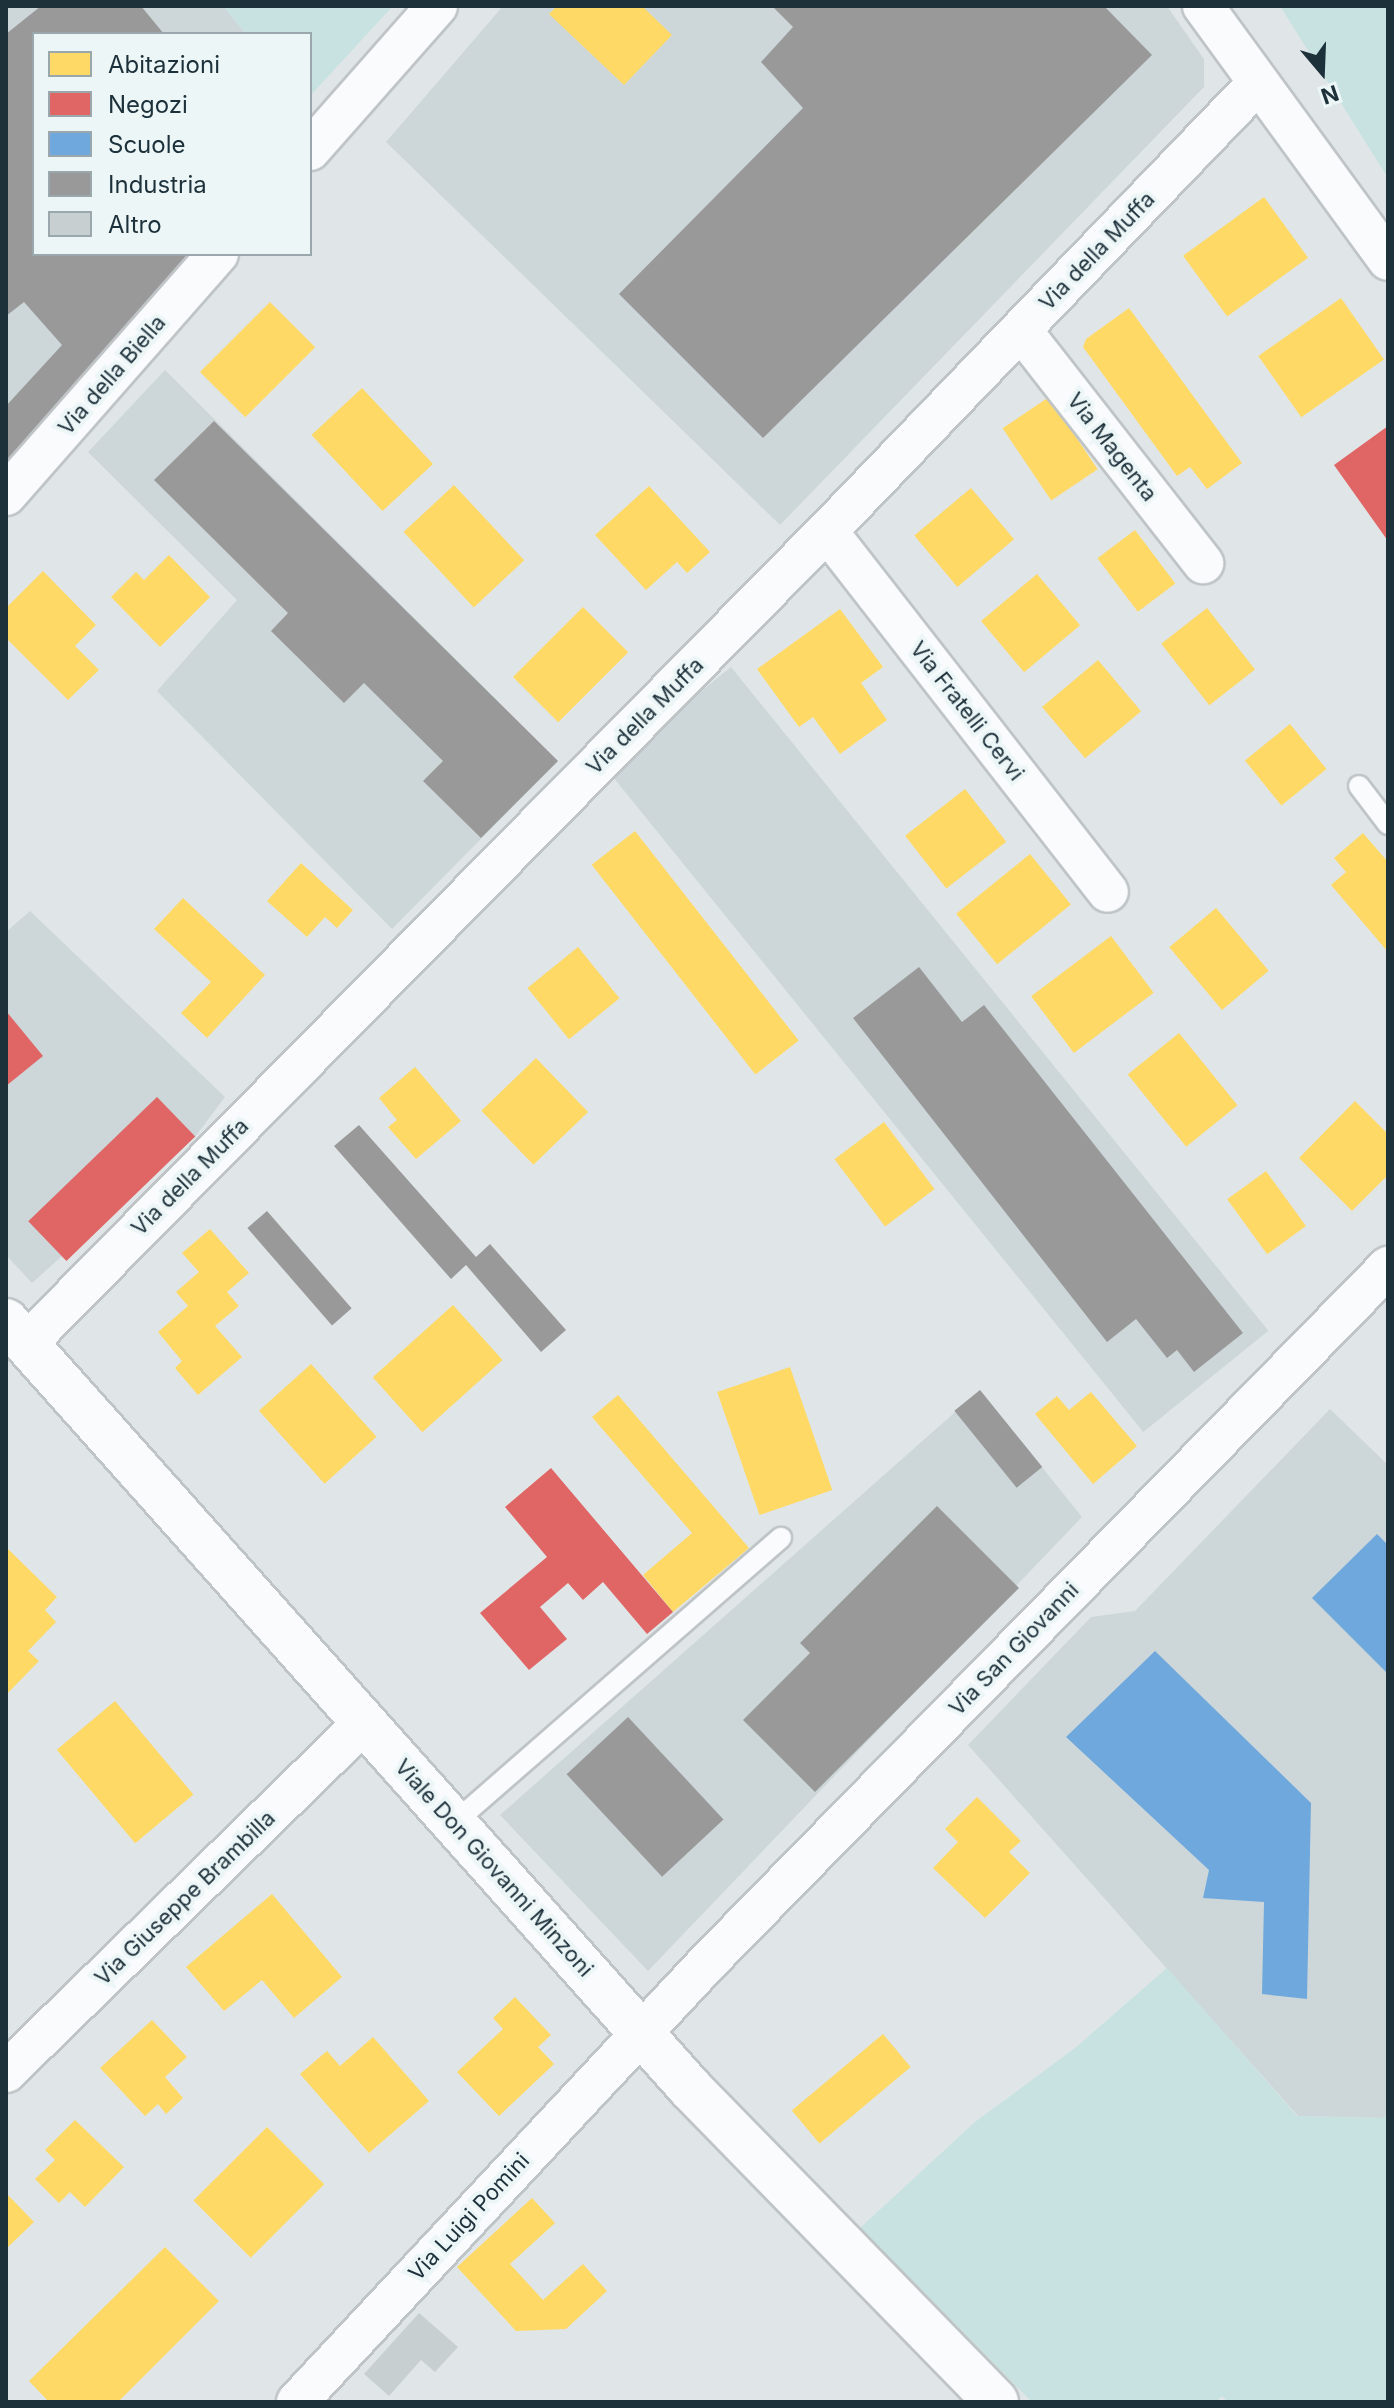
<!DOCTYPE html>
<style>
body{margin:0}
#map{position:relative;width:1394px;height:2408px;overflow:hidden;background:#e0e6e8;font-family:Inter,sans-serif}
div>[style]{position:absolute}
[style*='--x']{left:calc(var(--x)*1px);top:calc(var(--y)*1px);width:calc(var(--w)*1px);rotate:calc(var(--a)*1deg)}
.built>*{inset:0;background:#cdd7d9;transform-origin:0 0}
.green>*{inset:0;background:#c7e2e0}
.homes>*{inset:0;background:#ffd966;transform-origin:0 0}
.shops>*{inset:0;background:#e06666;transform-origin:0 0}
.schools>*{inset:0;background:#6fa8dc}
.industry>*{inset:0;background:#999;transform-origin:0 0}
.building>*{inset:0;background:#c8cfd0}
.roads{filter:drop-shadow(2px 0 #bfc4c6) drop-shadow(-2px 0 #bfc4c6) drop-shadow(0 2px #bfc4c6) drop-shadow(0 -2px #bfc4c6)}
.service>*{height:20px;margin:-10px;padding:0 10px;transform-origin:10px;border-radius:10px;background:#fafbfc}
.minor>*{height:40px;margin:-20px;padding:0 20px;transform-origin:20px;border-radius:20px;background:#fafbfc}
.tertiary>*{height:44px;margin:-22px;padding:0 22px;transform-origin:22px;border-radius:22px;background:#fafbfc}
span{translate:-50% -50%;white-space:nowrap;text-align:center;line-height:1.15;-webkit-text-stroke:8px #edf6f7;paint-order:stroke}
.street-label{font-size:22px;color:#1d313b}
.frame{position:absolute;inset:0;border:8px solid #1d313b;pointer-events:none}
.legend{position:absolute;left:32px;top:32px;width:280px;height:224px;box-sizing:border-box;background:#edf6f7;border:2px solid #9aa7ac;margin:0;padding:10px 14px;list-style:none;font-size:24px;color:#1d313b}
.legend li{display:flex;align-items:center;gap:16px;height:40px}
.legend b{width:40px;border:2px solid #9aa7ac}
.north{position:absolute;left:1282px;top:32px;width:80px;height:80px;-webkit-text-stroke:6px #edf6f7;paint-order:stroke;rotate:161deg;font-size:22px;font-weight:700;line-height:32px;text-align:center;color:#1d313b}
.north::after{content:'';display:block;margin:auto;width:28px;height:36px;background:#1d313b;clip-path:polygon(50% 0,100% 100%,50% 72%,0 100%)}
</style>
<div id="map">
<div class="built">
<div style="clip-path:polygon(6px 6px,223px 6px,246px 34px,34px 34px,34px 254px,191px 254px,6px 464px)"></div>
<div style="clip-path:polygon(503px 6px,1167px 6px,1204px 59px,1204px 87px,780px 525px,386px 142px)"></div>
<div style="clip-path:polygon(165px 370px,558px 761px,392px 929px,157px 691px,237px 600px,88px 452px)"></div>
<div style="left:731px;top:667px;width:854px;height:161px;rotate:51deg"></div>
<div style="clip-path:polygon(30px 911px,225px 1097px,195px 1137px,32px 1283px,6px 1255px,6px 932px)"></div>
<div style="clip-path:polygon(980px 1390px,1082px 1517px,648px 1971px,500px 1815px)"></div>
<div style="clip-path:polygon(1330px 1409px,1388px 1465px,1388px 2113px,1383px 2118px,1298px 2116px,968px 1745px,1091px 1617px,1135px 1611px)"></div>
</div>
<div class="green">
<div style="clip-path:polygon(223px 6px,393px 6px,310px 96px,310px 34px,246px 34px)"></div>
<div style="clip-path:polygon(1280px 6px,1388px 6px,1388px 178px)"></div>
<div style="clip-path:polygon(1167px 1968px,1297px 2116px,1383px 2118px,1388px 2113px,1388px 2402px,1228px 2402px,1222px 2396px,1216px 2402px,1032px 2402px,860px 2228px,975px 2122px,1075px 2048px)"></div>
</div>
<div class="homes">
<div style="clip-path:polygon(557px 6px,642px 6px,672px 35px,624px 85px,549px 14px)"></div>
<div style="left:1264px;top:197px;width:75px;height:100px;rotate:54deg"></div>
<div style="left:1341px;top:298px;width:75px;height:101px;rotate:55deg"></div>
<div style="left:270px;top:302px;width:64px;height:99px;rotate:45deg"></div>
<div style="clip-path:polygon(1129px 308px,1242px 463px,1207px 489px,1190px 467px,1177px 476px,1083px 347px,1086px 339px)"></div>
<div style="left:362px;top:388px;width:104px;height:69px;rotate:47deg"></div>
<div style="left:1049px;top:397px;width:87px;height:56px;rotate:56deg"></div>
<div style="left:454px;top:485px;width:103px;height:69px;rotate:47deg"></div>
<div style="clip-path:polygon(649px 486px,710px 552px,687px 573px,677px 562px,646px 590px,595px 535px)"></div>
<div style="left:971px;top:488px;width:67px;height:74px;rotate:50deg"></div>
<div style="left:1135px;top:530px;width:67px;height:47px;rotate:53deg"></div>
<div style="clip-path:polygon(169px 555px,210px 597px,160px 647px,111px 597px,136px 572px,144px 580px)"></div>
<div style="clip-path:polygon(43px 571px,96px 625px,75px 646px,99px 670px,68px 700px,6px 638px,6px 608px)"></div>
<div style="left:1037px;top:574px;width:67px;height:73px;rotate:50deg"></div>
<div style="left:583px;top:607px;width:64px;height:99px;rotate:45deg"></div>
<div style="left:1207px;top:608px;width:78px;height:58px;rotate:52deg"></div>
<div style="clip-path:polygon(840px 609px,883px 667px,861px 683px,887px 720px,840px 754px,813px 717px,799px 727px,757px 669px)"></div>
<div style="left:1098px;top:660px;width:67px;height:73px;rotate:50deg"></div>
<div style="left:1290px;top:724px;width:58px;height:58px;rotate:51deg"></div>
<div style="left:965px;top:789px;width:67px;height:76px;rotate:52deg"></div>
<div style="left:635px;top:831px;width:266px;height:55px;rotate:52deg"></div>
<div style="clip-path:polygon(1363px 833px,1388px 862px,1388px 952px,1331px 885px,1346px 872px,1334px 858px)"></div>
<div style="left:1030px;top:854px;width:65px;height:95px;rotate:51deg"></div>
<div style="clip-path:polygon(301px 863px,353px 910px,337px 928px,325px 917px,307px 937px,267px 901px)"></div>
<div style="clip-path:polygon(183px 898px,265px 975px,207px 1038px,181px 1013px,211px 982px,154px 929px)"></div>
<div style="left:1216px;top:908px;width:82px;height:61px;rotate:50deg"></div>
<div style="left:1111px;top:936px;width:71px;height:100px;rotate:53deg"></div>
<div style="left:578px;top:947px;width:66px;height:65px;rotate:51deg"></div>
<div style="left:1179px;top:1033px;width:93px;height:66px;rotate:51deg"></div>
<div style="left:536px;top:1058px;width:75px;height:76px;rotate:46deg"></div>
<div style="clip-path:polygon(415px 1067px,461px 1121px,416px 1159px,388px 1127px,397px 1120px,379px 1098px)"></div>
<div style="clip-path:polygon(1355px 1101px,1388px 1134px,1388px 1175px,1352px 1211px,1299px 1158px)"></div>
<div style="left:884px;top:1122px;width:84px;height:62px;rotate:53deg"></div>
<div style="left:1266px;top:1171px;width:68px;height:48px;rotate:54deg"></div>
<div style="clip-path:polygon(210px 1229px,249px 1273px,227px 1292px,239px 1306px,215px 1326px,242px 1357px,198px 1395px,175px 1368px,182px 1361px,158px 1332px,188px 1306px,176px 1292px,199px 1272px,182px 1253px)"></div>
<div style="left:453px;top:1305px;width:74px;height:108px;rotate:48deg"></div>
<div style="left:311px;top:1364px;width:98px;height:70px;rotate:48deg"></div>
<div style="left:790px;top:1367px;width:130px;height:77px;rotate:71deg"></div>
<div style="clip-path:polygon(1091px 1392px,1137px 1446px,1093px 1484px,1035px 1414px,1057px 1396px,1069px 1410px)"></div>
<div style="clip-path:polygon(618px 1395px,749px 1548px,673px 1612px,643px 1575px,692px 1533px,592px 1417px)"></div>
<div style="clip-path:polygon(6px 1547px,57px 1597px,45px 1610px,56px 1622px,28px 1651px,39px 1661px,6px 1695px)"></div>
<div style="left:115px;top:1701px;width:122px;height:76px;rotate:50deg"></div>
<div style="clip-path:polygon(977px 1797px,1021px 1841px,1009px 1852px,1030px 1873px,985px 1918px,933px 1868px,958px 1842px,945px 1829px)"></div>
<div style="clip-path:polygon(272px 1894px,342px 1977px,294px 2018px,262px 1980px,224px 2011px,186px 1967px)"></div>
<div style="clip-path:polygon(515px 1997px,551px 2035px,538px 2047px,554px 2064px,499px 2116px,457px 2072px,503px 2029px,493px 2018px)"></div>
<div style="clip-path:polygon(152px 2020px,187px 2057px,165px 2077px,183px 2098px,166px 2114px,158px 2104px,145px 2116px,100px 2068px)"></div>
<div style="left:883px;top:2034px;width:43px;height:119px;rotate:50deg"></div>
<div style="clip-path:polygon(373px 2037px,429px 2101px,369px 2153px,300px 2074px,327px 2051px,340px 2066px)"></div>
<div style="clip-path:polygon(75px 2120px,124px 2167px,85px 2207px,70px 2192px,59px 2203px,35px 2179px,55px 2160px,45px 2150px)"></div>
<div style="left:267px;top:2127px;width:81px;height:104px;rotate:45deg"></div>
<div style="clip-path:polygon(6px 2193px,34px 2222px,6px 2249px)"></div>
<div style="clip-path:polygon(532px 2198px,555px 2223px,510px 2264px,543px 2300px,583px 2264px,607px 2291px,566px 2329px,516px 2331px,457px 2267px)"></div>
<div style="clip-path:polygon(165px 2247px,219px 2301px,118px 2402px,49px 2402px,29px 2381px)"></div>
</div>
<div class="shops">
<div style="clip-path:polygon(1388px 426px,1388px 541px,1334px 465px)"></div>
<div style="clip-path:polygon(6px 1011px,43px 1056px,6px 1086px)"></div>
<div style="left:157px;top:1097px;width:55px;height:179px;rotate:46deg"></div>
<div style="clip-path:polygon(551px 1468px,673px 1612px,647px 1634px,603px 1582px,583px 1600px,568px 1583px,540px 1607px,567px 1639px,529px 1670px,480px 1613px,547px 1557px,505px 1507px)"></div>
</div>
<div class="schools">
<div style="clip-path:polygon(1377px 1534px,1388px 1545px,1388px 1674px,1312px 1598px)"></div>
<div style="clip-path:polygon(1155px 1651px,1311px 1803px,1307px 1999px,1262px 1994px,1264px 1902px,1203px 1898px,1209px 1870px,1066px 1737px)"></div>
</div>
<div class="industry">
<div style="clip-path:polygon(41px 6px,141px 6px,164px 34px,34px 34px,34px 254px,191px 254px,6px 464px,6px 406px,62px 345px,24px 302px,6px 316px,6px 34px)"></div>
<div style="clip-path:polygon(772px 6px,1104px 6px,1152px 55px,763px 438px,619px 294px,803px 108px,761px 62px,793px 27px)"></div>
<div style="clip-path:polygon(214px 421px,558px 761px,481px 838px,423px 781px,443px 761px,364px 683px,344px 703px,271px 631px,288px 613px,154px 480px)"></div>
<div style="clip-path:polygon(919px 967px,962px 1022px,984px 1005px,1243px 1333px,1194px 1372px,1177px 1350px,1167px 1358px,1136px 1319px,1107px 1342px,853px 1018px)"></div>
<div style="clip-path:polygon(359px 1125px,476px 1257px,490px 1244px,566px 1330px,541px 1352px,466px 1265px,451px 1279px,334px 1146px)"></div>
<div style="left:267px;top:1211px;width:129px;height:26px;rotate:49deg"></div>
<div style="left:980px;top:1390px;width:99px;height:33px;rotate:51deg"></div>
<div style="clip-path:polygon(937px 1506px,1019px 1588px,815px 1792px,743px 1720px,810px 1653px,800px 1643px)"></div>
<div style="left:628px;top:1717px;width:140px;height:84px;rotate:47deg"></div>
</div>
<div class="building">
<div style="clip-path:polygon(419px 2313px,458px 2347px,435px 2372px,421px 2360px,389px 2396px,364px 2374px)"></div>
</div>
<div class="roads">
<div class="service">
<div style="--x:1359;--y:786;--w:48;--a:52.7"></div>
<div style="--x:454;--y:1823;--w:434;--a:-41.1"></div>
</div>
<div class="minor">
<div style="--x:1203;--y:6;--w:314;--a:53.9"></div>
<div style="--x:310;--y:150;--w:192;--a:-48.6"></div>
<div style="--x:1021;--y:330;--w:296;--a:52"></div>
<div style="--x:6;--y:495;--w:321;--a:-48.7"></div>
<div style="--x:827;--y:531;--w:457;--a:52.1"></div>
<div style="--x:27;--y:1343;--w:1140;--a:-45.43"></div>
<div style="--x:827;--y:531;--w:622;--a:-46.11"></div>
<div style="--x:6;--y:2072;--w:500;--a:-44.3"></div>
<div style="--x:297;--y:2402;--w:601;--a:-46.96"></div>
<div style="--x:707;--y:1963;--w:974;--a:-45.62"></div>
</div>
<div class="tertiary">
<div style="--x:6;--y:1321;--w:1028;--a:48.27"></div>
<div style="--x:690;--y:2088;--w:438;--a:45.7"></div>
</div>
</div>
<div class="street-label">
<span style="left:1097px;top:251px;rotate:-46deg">Via della Muffa</span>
<span style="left:112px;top:375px;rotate:-49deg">Via della Biella</span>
<span style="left:1112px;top:447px;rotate:52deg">Via Magenta</span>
<span style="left:967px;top:711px;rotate:52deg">Via Fratelli Cervi</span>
<span style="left:645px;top:716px;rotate:-45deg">Via della Muffa</span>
<span style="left:190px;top:1177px;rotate:-45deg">Via della Muffa</span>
<span style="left:1014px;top:1649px;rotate:-46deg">Via San Giovanni</span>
<span style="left:494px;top:1868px;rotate:48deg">Viale Don Giovanni Minzoni</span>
<span style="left:185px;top:1898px;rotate:-44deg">Via Giuseppe Brambilla</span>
<span style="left:469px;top:2217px;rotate:-47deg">Via Luigi Pomini</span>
</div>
<div class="frame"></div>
<ul class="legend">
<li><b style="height:22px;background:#ffd966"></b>Abitazioni</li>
<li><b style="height:22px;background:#e06666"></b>Negozi</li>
<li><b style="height:22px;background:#6fa8dc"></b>Scuole</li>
<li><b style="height:22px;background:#999"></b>Industria</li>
<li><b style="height:22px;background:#c8cfd0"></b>Altro</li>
</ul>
<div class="north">N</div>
</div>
